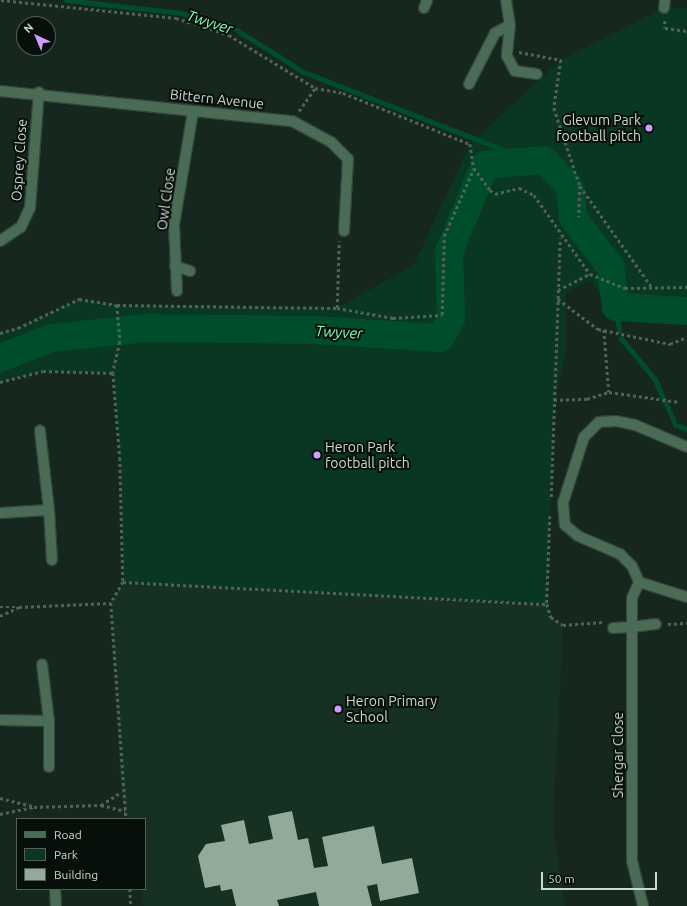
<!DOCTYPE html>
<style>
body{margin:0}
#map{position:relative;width:687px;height:906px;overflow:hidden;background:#16281d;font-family:Ubuntu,sans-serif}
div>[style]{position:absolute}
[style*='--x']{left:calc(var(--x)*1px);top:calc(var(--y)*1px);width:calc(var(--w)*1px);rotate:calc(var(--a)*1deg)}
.built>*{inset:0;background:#163021}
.green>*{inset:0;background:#093721}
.stream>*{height:4.5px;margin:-2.25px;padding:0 2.25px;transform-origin:2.25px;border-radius:2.25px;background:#004d2c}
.river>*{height:28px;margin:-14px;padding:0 14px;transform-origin:14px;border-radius:14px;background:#004d2c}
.building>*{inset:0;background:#93a99a}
.path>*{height:2.5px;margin-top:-1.25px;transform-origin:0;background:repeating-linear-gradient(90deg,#516258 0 3px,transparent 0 6px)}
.roads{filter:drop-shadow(1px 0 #33443a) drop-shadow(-1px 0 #33443a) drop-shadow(0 1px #33443a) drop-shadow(0 -1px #33443a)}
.minor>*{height:10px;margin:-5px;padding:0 5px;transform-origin:5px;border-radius:5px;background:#4a6b56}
.dots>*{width:11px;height:11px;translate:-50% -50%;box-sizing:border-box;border:2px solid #070f0a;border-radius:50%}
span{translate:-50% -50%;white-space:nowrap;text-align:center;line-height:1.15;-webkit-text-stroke:4px #070f0a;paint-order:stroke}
.street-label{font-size:14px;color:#ccd8d0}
.poi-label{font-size:14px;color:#ccd8d0}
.right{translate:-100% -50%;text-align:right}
.left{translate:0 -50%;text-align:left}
.water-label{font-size:15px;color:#85f9b7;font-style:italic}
.legend{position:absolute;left:16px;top:818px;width:130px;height:72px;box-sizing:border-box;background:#070f0a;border:1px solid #565f59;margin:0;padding:5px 7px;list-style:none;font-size:12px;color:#ccd8d0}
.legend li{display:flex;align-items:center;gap:8px;height:20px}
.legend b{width:20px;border:1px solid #565f59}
.north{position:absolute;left:16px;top:16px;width:40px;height:40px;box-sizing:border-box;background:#070f0a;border:1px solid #565f59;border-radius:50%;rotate:316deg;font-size:11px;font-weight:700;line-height:16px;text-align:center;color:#ccd8d0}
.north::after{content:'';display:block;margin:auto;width:14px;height:18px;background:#d09dff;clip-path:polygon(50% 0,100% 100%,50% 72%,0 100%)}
.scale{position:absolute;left:541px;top:872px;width:116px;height:18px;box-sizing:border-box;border:2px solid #ccd8d0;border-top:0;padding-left:5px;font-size:12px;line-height:14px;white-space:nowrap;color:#ccd8d0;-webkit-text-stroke:3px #070f0a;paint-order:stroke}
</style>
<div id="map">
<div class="built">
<div style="clip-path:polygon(123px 582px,547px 604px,551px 617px,563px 625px,553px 824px,565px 906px,144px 906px,141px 889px,145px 889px,145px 819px,127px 819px,121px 792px,111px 603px)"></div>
</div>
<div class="green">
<div style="clip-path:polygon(664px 8px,687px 8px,687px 311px,618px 313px,591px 281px,566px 292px,566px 353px,554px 400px,547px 604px,123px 582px,120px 458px,113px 373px,43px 371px,0 382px,0 333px,18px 328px,79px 299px,117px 305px,337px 308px,414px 265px,470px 144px,561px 60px)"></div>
</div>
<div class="stream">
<div style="--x:66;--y:0;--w:116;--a:6.4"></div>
<div style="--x:181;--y:13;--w:49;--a:14"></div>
<div style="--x:229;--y:25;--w:89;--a:32.1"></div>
<div style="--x:304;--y:72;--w:220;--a:21.3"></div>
<div style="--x:509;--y:152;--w:36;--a:13"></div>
<div style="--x:616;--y:307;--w:24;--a:81"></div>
<div style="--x:621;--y:338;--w:53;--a:50.3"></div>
<div style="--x:655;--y:379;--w:51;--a:65.5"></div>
<div style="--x:676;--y:425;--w:12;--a:20"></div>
</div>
<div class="river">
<div style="--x:0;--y:358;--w:56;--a:-21"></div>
<div style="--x:52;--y:338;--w:94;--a:-6.1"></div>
<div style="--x:145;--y:328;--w:169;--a:0.7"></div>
<div style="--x:314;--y:330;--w:126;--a:3.6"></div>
<div style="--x:440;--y:338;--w:22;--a:-60"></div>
<div style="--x:451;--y:319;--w:67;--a:-91.7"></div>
<div style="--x:449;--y:252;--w:94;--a:-67.5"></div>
<div style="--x:485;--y:165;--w:59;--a:-4.8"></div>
<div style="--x:544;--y:160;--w:37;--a:46"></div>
<div style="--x:570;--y:187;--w:31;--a:84"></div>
<div style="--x:573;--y:218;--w:61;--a:52.4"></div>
<div style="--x:610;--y:266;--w:41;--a:81.7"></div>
<div style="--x:616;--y:307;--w:71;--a:3.2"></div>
</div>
<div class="building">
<div style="clip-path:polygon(292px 811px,298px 840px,308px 838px,314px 868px,328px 866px,322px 837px,374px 826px,382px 864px,412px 858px,419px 893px,380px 901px,377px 884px,367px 886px,372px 906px,319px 906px,316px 892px,277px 900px,279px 906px,236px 906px,232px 889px,221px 891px,220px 885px,205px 888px,198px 856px,206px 844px,225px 841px,221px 825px,244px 820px,249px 844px,273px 839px,268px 816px)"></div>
</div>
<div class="path">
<div style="--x:1;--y:0;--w:176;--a:5.9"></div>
<div style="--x:176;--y:18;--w:56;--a:17.8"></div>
<div style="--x:229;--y:35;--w:101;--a:31.6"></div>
<div style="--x:315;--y:88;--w:28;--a:10"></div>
<div style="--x:343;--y:93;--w:137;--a:21.9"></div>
<div style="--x:470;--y:144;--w:24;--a:81"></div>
<div style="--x:474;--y:168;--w:27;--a:54"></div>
<div style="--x:490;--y:190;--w:6;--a:39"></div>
<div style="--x:495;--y:194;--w:25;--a:-14"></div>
<div style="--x:519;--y:188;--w:17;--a:25"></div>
<div style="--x:534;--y:195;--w:97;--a:54.7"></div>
<div style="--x:590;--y:274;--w:38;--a:22"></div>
<div style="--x:625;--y:288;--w:62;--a:-0.9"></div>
<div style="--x:665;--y:21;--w:7;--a:90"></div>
<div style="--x:665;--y:28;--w:22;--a:8"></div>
<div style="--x:519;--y:52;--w:43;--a:10.8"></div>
<div style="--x:561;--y:60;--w:49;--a:98.3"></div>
<div style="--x:554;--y:108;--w:82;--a:71.6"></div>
<div style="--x:580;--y:186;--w:31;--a:92"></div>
<div style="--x:299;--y:111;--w:28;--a:-55"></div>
<div style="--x:580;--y:186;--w:123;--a:54.6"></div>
<div style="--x:558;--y:290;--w:35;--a:-27"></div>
<div style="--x:558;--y:299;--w:50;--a:36.9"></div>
<div style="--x:598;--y:329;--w:74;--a:11.8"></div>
<div style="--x:670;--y:344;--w:18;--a:-22"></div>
<div style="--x:117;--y:305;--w:37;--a:85"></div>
<div style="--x:120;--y:342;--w:32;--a:103"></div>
<div style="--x:113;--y:373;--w:85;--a:85.3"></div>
<div style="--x:120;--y:458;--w:124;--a:88.6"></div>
<div style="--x:123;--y:582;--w:24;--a:120"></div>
<div style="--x:111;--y:603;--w:217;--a:86"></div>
<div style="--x:337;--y:308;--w:57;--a:10.1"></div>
<div style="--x:393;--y:318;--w:49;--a:-3.5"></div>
<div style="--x:442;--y:315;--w:79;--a:-88.5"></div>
<div style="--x:444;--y:236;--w:74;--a:-66.2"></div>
<div style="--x:604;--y:330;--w:62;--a:85.4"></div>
<div style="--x:0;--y:333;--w:19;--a:-16"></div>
<div style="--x:18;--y:328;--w:68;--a:-25.4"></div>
<div style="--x:79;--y:299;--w:38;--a:9"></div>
<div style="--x:117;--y:305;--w:220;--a:0.8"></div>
<div style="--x:337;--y:308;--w:67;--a:-88.3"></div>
<div style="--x:0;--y:382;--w:44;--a:-14.3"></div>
<div style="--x:43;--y:371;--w:70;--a:1.6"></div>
<div style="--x:554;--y:400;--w:33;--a:-2"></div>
<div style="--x:587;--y:399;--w:23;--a:-18"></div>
<div style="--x:609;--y:392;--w:71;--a:8.1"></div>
<div style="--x:551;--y:497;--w:259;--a:-88"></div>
<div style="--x:550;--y:516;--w:88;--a:92"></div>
<div style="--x:547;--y:604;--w:14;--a:73"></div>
<div style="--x:551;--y:617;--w:14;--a:34"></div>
<div style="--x:563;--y:625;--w:40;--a:-4.3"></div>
<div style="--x:123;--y:582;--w:425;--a:3"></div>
<div style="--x:0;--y:607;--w:17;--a:0"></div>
<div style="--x:0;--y:616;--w:21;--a:-25"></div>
<div style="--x:19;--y:607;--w:92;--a:-2.5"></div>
<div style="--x:668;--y:624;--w:19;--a:-3"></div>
<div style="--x:0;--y:798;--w:33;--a:14"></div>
<div style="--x:101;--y:805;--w:25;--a:14"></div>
<div style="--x:0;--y:814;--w:35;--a:-12"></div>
<div style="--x:34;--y:807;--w:67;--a:-1.7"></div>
<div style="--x:101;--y:805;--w:24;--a:-33"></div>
<div style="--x:130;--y:889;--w:17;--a:87"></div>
</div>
<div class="roads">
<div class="minor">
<div style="--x:506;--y:0;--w:25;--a:81"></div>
<div style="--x:510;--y:25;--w:31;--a:96"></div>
<div style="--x:507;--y:56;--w:17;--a:62"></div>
<div style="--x:515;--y:71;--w:22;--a:8"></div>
<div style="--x:424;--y:8;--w:9;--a:-69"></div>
<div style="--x:664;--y:8;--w:8;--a:-83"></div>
<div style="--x:469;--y:84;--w:57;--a:-63"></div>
<div style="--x:495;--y:33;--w:17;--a:-28"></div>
<div style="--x:0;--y:91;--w:294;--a:5.9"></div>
<div style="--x:292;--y:121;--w:44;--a:28.3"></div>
<div style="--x:331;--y:142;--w:24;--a:45"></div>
<div style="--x:348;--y:159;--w:72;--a:93.2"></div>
<div style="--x:0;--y:241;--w:25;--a:-34"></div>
<div style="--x:21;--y:227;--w:21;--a:-65"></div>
<div style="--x:30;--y:208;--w:116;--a:-85.6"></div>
<div style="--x:175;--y:266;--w:16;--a:18"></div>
<div style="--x:177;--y:291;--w:66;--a:-92.6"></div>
<div style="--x:174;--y:225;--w:115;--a:-80.5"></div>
<div style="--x:687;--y:447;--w:56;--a:-157.1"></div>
<div style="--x:635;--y:425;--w:19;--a:-168"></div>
<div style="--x:616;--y:421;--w:17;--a:177"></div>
<div style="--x:599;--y:422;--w:21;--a:135"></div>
<div style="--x:584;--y:437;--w:69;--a:107.7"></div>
<div style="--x:563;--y:503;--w:22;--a:85"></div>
<div style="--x:565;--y:525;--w:17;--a:40"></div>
<div style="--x:578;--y:536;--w:46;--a:23.2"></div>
<div style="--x:620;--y:554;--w:17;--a:45"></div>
<div style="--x:632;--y:566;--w:17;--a:66"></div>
<div style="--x:639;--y:582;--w:50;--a:17.4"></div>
<div style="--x:49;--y:510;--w:50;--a:86.6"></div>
<div style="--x:0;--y:513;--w:49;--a:-3.5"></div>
<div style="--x:49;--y:510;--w:80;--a:-96.5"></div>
<div style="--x:613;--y:628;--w:19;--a:-3"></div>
<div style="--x:632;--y:627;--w:29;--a:-90"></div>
<div style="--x:632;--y:598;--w:17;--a:-66"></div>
<div style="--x:0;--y:720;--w:49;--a:1.2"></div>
<div style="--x:49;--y:721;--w:57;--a:-97"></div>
<div style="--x:49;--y:721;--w:46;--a:90"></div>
<div style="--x:55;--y:889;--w:17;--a:87"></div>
<div style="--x:643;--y:906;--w:46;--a:-103.7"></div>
<div style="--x:632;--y:861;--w:234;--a:-90"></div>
<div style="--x:632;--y:627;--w:24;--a:-7"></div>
</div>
</div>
<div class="dots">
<div style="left:649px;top:128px;background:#d09dff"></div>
<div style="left:317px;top:455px;background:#d09dff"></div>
<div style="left:338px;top:709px;background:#d09dff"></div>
</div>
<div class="street-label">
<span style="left:217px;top:99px;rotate:6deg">Bittern Avenue</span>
<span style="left:19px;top:160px;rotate:-86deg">Osprey Close</span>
<span style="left:166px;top:199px;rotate:-82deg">Owl Close</span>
<span style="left:618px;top:755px;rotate:-90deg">Shergar Close</span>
</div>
<div class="poi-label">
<span class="right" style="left:641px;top:128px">Glevum Park<br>football pitch</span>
<span class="left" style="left:325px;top:455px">Heron Park<br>football pitch</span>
<span class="left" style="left:346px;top:709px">Heron Primary<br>School</span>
</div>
<div class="water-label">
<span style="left:210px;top:22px;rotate:18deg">Twyver</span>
<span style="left:339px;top:332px;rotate:3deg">Twyver</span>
</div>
<ul class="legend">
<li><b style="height:5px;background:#4a6b56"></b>Road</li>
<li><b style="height:11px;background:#093721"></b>Park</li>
<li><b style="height:11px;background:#93a99a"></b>Building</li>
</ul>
<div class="north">N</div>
<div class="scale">50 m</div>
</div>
